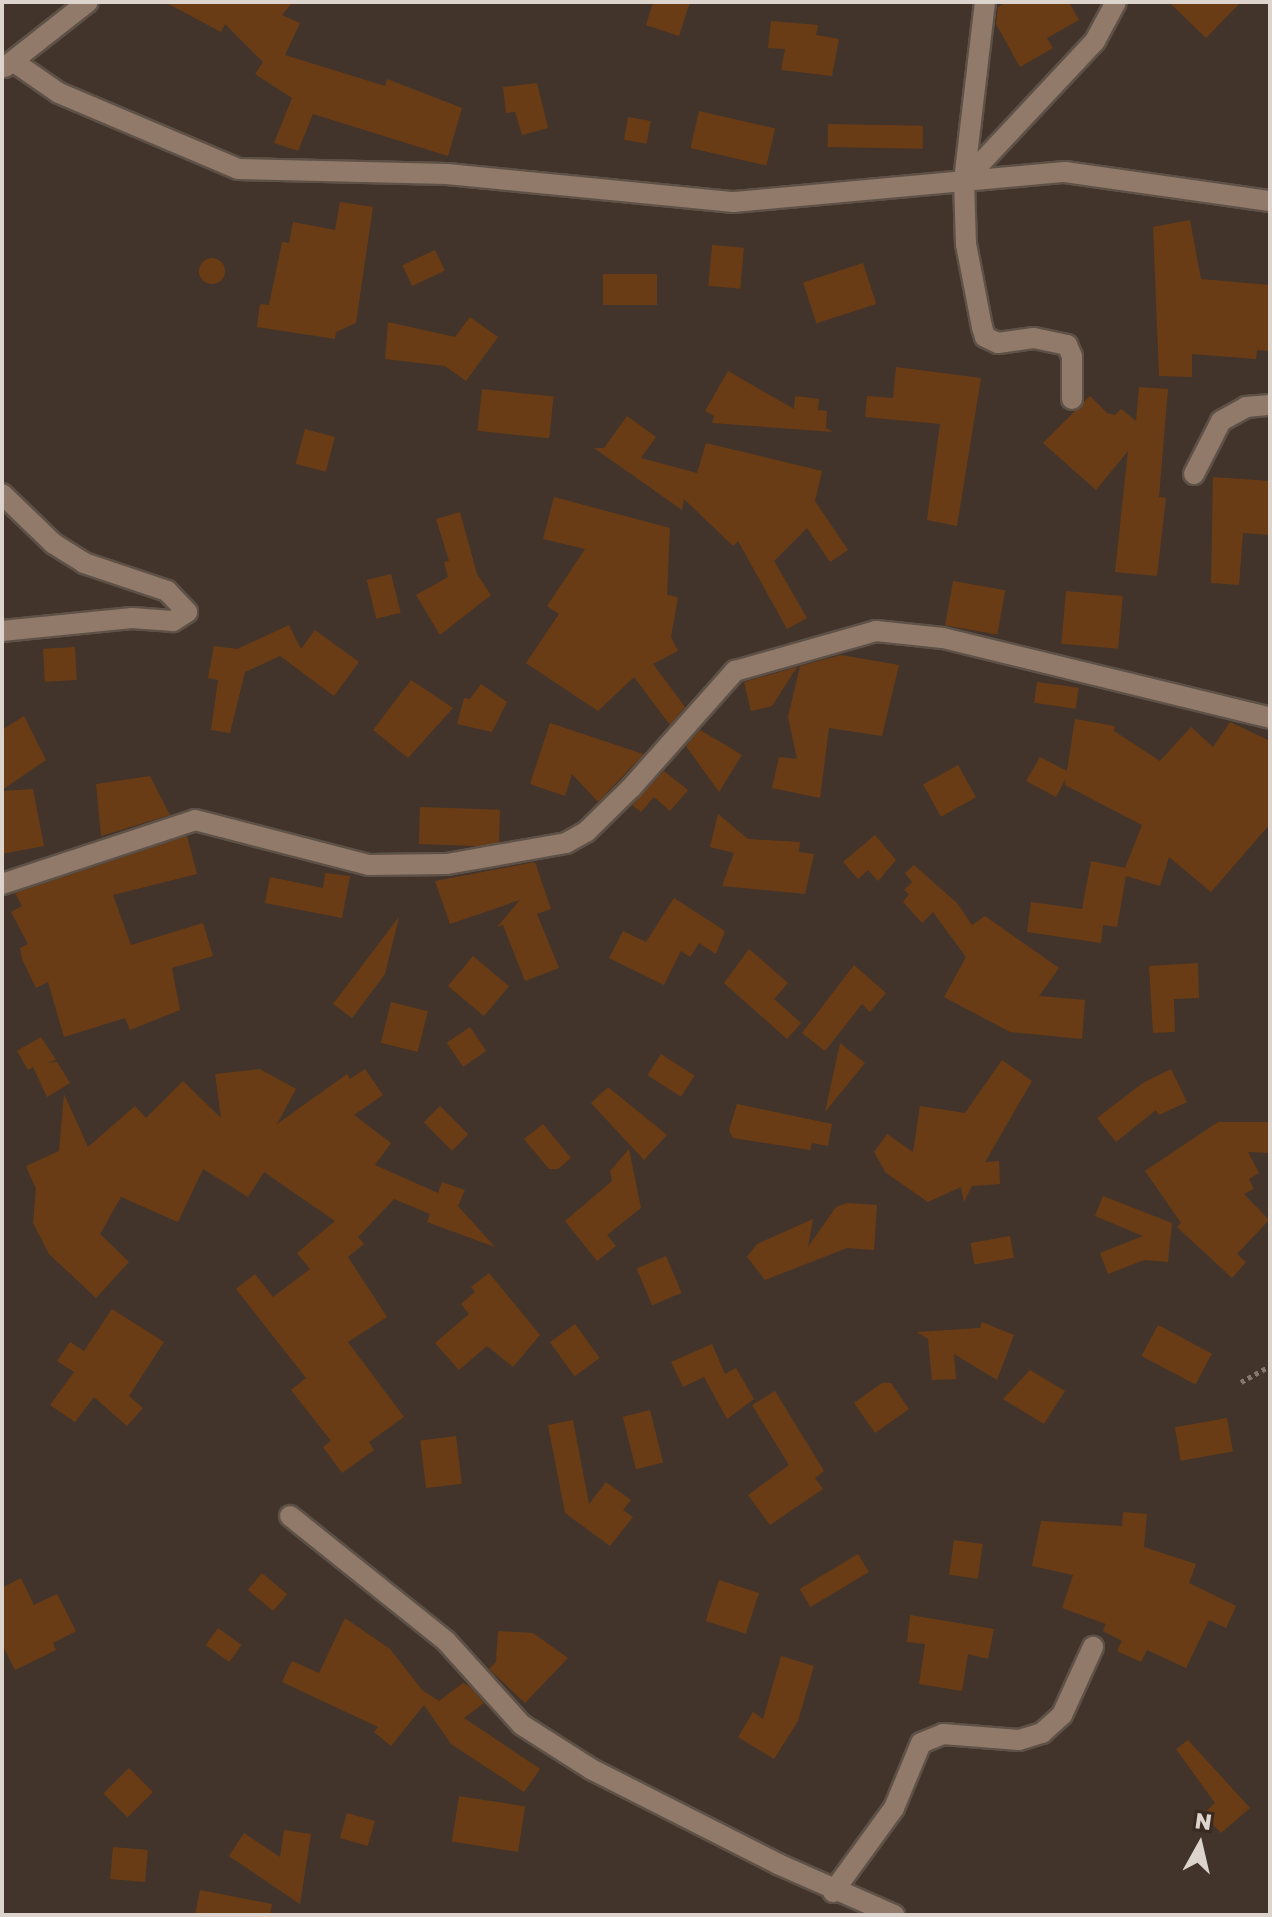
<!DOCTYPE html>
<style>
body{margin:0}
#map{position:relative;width:1272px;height:1917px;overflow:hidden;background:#42342a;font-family:"Golos Text",sans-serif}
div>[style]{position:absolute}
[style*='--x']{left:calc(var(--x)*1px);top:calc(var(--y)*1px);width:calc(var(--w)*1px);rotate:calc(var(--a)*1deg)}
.building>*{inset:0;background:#6a3c15;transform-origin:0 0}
.round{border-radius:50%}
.path>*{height:5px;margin-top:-2.5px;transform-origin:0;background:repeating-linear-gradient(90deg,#83776e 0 4px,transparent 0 8px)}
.roads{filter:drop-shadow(2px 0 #5e5147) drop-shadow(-2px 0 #5e5147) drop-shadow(0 2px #5e5147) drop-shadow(0 -2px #5e5147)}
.minor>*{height:20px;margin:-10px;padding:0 10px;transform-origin:10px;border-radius:10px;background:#917a6a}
span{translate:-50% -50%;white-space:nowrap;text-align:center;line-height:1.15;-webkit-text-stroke:7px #382a21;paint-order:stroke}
.frame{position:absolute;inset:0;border:4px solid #ddd4cd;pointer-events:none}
.north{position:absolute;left:1160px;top:1805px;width:80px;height:80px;-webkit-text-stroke:6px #382a21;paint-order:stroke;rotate:8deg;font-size:22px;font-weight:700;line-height:32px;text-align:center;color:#ddd4cd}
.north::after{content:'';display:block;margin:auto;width:28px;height:36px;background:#ddd4cd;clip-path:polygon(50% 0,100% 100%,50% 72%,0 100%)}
</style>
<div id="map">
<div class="building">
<div style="clip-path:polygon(165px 2px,293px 2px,282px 15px,300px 23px,285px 55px,385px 86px,387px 79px,462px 108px,448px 156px,313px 114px,298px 151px,274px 143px,292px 98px,255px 74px,263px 62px,225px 24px,221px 32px)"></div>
<div style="clip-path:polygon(653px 2px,690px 2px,679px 36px,646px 25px)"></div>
<div style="clip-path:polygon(1006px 2px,1069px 2px,1079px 20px,1047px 38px,1053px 48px,1020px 67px,996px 24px,998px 7px)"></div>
<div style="clip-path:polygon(1169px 2px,1241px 2px,1206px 38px)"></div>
<div style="clip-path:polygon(771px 21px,818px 25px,816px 35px,839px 39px,832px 76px,781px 70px,785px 49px,768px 48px)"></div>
<div style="clip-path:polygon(537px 83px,548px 128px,522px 135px,515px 112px,506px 113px,503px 87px)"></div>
<div style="left:699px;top:111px;width:78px;height:38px;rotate:13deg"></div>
<div style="left:628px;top:117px;width:23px;height:23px;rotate:10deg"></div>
<div style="left:828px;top:124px;width:95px;height:23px;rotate:1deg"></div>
<div style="clip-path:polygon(340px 202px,373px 207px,356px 323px,336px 332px,335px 339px,257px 327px,260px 304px,269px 305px,282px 242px,289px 243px,293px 222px,335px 230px)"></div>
<div style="clip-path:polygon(1190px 220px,1201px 279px,1270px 285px,1270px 351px,1257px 350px,1256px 359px,1192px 354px,1192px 377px,1159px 376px,1153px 227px)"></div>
<div style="left:712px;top:245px;width:32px;height:41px;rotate:5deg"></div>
<div style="left:435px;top:250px;width:23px;height:36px;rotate:65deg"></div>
<div class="round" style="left:199px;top:258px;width:26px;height:26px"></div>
<div style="left:863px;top:263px;width:43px;height:63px;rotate:72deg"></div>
<div style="left:603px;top:274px;width:54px;height:31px"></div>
<div style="clip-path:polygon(470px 317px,498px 337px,466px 381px,445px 366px,385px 359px,388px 322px,455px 337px)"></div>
<div style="clip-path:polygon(896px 367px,981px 378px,957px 526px,927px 520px,940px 424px,865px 417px,867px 396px,893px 398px)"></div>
<div style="clip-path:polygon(728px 371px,794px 409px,795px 396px,819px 399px,818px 410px,827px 411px,826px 428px,833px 432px,712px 423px,714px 416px,705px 411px)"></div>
<div style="clip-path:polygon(1139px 387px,1168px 389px,1159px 497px,1166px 498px,1157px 576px,1115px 572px,1128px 451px,1096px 490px,1043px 443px,1090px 396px,1107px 413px,1115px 415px,1121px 409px,1136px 421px)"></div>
<div style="left:482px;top:389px;width:72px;height:42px;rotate:6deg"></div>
<div style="clip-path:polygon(627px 416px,656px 437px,641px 458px,697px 473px,706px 443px,822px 471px,815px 501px,848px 550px,830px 562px,807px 528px,774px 561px,807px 618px,787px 629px,738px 541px,733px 546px,684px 499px,682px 510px,594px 448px,604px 448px)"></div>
<div style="left:305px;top:429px;width:31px;height:36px;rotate:15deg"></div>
<div style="clip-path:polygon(1213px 477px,1270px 481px,1270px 535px,1243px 533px,1239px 585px,1211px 583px)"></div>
<div style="clip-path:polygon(554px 497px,670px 528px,667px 595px,678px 597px,671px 637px,678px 651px,653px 664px,685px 707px,670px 725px,634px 677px,598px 711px,526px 663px,559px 614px,547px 606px,585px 549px,543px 539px)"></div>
<div style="clip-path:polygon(460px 512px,477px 574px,491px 595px,440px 635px,416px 595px,448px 577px,444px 562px,449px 561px,436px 519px)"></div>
<div style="left:391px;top:574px;width:40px;height:25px;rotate:76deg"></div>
<div style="left:953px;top:581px;width:53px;height:45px;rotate:10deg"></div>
<div style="left:1066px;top:591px;width:57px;height:53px;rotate:5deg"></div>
<div style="clip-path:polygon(289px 625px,301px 649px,315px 630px,359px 662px,334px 696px,280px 656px,245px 672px,230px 733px,211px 730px,218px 680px,208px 678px,214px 646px,237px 649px)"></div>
<div style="left:75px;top:647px;width:33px;height:32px;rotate:87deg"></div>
<div style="clip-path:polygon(841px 655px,899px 665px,882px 736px,829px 728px,820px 798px,772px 788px,779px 757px,797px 759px,788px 717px,800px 666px)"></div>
<div style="clip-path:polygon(797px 667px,772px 706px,751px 711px,744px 682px)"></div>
<div style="clip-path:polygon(411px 680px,453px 708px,408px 758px,373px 730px)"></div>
<div style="left:1037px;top:682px;width:42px;height:21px;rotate:8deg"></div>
<div style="clip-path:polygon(481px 684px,507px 702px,492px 732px,457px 724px,464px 698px,470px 699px)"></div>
<div style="clip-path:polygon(24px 716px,46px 760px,2px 790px,2px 730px)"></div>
<div style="clip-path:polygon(1075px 719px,1115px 726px,1114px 731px,1160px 761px,1191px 727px,1213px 747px,1230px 722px,1270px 741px,1270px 824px,1211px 892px,1169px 857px,1160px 886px,1126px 876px,1117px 927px,1103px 925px,1101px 943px,1027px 932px,1031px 902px,1082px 909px,1091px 861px,1125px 868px,1142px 825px,1065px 785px,1066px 778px,1056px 797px,1026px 781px,1040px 757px,1067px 771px)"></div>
<div style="clip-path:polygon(550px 723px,643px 754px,644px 754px,598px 802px,572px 774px,565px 796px,530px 784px)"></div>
<div style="clip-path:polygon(700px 730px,742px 755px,719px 792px,686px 746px)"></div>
<div style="left:958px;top:765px;width:37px;height:40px;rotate:61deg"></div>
<div style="clip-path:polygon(664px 771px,688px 790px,670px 811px,654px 797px,641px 812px,632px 805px)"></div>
<div style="clip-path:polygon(150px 776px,170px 815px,101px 836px,96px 784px)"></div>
<div style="clip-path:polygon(33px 789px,44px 846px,2px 854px,2px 791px)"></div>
<div style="left:420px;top:807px;width:80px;height:37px;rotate:2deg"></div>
<div style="clip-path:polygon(718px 814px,748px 839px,800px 842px,799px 852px,814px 854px,805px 894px,722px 886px,734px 853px,710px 847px)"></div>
<div style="clip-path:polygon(875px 835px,896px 860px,878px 881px,868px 870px,858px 879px,843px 862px)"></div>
<div style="clip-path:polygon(187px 836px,197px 874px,113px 895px,131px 945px,203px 923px,213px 956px,172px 968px,180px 1010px,130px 1030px,125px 1018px,64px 1037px,48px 982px,36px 988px,22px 959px,20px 948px,28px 944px,11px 912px,22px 906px,15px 893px)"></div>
<div style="clip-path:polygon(535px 862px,551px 909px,537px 914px,559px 968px,525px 981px,503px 925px,497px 927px,520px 900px,450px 924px,435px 881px)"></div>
<div style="clip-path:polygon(914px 865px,958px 904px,972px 925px,985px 916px,1059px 968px,1039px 996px,1085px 1000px,1082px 1039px,1010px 1032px,944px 997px,966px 957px,933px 912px,922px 923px,903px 902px,909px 894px,904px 890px,912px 882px,905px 873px)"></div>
<div style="clip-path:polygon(325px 873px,350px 876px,342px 918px,265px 903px,270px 877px,323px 888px)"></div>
<div style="clip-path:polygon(674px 898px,725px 931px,716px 954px,699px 943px,690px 957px,681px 951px,664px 985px,609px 958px,623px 931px,646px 942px)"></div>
<div style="clip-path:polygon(399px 917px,385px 974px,352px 1018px,333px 1004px)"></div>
<div style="clip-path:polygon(749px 949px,788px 983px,774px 999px,801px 1023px,787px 1039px,724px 983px)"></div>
<div style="left:473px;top:956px;width:47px;height:39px;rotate:40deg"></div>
<div style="clip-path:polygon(1198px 963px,1199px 998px,1174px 999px,1175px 1032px,1153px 1033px,1149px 966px)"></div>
<div style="clip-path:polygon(854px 965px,886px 993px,870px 1012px,862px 1004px,825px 1051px,802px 1033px)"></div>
<div style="left:391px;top:1002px;width:38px;height:42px;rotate:14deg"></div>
<div style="left:470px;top:1027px;width:29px;height:28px;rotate:56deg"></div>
<div style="clip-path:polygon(41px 1037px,56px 1060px,47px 1063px,57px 1062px,70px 1083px,47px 1097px,33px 1067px,28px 1070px,17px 1051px)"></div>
<div style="clip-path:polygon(840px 1043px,865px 1063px,825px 1112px)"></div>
<div style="left:661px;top:1054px;width:40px;height:25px;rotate:33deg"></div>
<div style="clip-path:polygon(1002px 1060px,1032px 1081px,985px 1162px,999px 1161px,1000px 1184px,972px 1186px,964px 1202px,961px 1187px,928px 1202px,886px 1173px,874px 1152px,887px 1134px,913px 1152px,920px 1106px,965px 1113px)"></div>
<div style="clip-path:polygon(260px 1069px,296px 1089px,277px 1124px,347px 1074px,350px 1079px,365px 1069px,383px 1095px,354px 1115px,391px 1143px,375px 1165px,438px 1193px,442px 1182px,465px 1190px,458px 1206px,495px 1247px,427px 1222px,430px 1214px,394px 1199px,358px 1237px,364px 1244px,348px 1257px,387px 1317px,348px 1342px,404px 1417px,369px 1442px,374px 1450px,342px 1473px,323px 1447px,331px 1441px,291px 1390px,306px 1378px,236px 1289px,255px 1274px,273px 1297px,310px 1269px,297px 1253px,335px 1221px,264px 1172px,248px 1197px,203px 1169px,178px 1222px,121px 1197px,100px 1234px,129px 1262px,96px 1298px,49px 1254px,33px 1223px,36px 1189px,26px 1166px,59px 1151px,64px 1094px,88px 1147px,135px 1106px,146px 1118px,183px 1081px,221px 1118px,215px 1074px)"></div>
<div style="clip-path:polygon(1171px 1069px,1187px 1102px,1159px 1115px,1156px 1110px,1116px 1142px,1097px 1118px,1143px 1083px)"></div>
<div style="clip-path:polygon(608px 1087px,667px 1135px,644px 1160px,591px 1103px)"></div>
<div style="clip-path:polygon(737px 1104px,832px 1124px,828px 1146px,812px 1143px,810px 1150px,733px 1138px,729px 1130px)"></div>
<div style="left:440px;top:1106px;width:40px;height:23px;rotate:45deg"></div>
<div style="clip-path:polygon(1218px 1122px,1270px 1122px,1270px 1153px,1248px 1152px,1259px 1173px,1249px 1179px,1254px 1189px,1244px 1194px,1269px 1220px,1237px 1254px,1246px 1262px,1232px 1278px,1177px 1227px,1181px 1223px,1145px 1171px)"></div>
<div style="clip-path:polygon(543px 1124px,571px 1158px,558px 1169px,549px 1169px,524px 1139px)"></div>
<div style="clip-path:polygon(629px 1149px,641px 1208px,607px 1235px,616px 1246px,597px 1261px,565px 1221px,612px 1181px,610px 1171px)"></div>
<div style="clip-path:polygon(1103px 1196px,1172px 1223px,1168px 1262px,1144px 1260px,1108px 1274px,1100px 1253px,1143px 1236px,1095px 1216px)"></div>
<div style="clip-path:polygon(847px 1203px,877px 1205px,874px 1250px,847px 1248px,765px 1280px,747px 1257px,757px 1244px,813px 1219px,808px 1247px,836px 1207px)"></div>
<div style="left:1010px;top:1236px;width:22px;height:40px;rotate:80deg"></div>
<div style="left:666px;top:1256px;width:40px;height:32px;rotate:67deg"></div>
<div style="clip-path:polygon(489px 1273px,540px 1335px,513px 1367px,487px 1346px,459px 1370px,435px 1343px,469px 1314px,461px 1304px,475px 1292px,471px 1287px)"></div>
<div style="clip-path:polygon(112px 1309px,164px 1342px,129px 1396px,143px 1408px,127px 1426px,94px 1397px,75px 1422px,50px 1405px,74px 1372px,57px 1361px,70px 1342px,84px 1351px)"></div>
<div style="clip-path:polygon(982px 1322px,1014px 1335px,997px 1380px,954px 1354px,956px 1379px,932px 1380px,928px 1339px,917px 1332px,980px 1328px)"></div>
<div style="left:575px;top:1324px;width:42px;height:31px;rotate:54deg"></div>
<div style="left:1158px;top:1325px;width:61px;height:35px;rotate:28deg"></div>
<div style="clip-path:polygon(712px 1344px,725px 1374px,736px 1368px,754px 1399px,727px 1419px,704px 1377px,683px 1387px,671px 1362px)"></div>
<div style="clip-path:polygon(1030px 1370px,1065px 1391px,1044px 1424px,1003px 1399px)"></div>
<div style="clip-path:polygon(882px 1383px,891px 1383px,909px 1409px,875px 1433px,854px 1403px)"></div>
<div style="clip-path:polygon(775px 1391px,824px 1471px,815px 1478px,823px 1489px,770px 1525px,748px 1495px,789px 1465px,752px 1405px)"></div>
<div style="left:650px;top:1410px;width:54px;height:28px;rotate:76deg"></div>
<div style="left:1227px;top:1418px;width:34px;height:53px;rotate:80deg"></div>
<div style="clip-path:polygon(573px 1420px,589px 1504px,606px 1482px,631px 1500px,623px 1510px,633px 1517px,610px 1546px,565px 1513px,548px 1425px)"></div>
<div style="left:456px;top:1436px;width:48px;height:36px;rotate:83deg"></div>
<div style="clip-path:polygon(1123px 1512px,1147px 1514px,1144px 1547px,1196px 1564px,1189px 1583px,1236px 1606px,1226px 1628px,1209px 1620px,1186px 1668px,1147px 1650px,1141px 1662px,1117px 1651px,1122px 1641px,1103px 1631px,1106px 1624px,1062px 1608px,1073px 1575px,1032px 1566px,1041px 1521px,1122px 1526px)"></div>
<div style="left:954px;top:1540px;width:29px;height:35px;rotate:8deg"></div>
<div style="left:858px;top:1554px;width:21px;height:68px;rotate:59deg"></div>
<div style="left:262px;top:1573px;width:33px;height:22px;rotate:40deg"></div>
<div style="clip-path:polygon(21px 1578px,34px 1605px,57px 1594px,76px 1631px,53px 1643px,56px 1650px,15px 1670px,2px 1644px,2px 1588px)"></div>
<div style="left:719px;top:1580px;width:42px;height:43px;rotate:18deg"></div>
<div style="clip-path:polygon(910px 1615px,994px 1629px,988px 1659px,968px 1654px,962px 1691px,919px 1684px,925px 1644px,907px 1642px)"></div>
<div style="clip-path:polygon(345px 1618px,390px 1649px,422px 1690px,439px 1701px,463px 1683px,469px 1686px,484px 1703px,464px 1718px,540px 1769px,524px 1792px,451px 1744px,424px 1705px,391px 1746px,374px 1732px,378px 1727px,282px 1682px,292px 1661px,319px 1673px)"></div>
<div style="left:218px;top:1628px;width:29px;height:21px;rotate:36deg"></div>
<div style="clip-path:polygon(498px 1631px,533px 1633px,568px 1658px,525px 1703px,489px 1669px,496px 1662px)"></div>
<div style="clip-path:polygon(781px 1656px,814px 1666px,798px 1721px,774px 1759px,738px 1737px,753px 1712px,763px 1719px)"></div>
<div style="clip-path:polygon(1188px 1740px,1250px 1808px,1221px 1833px,1203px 1814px,1215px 1803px,1176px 1749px)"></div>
<div style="left:129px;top:1768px;width:34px;height:36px;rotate:45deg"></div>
<div style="left:459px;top:1796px;width:67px;height:46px;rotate:9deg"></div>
<div style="left:347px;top:1813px;width:29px;height:26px;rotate:16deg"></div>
<div style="clip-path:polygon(284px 1830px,311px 1834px,300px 1904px,229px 1856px,244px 1833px,280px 1857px)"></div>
<div style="left:113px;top:1847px;width:35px;height:32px;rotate:5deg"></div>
<div style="clip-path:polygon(200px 1890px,272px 1904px,270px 1915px,195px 1915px)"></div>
</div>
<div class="path">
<div style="--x:1241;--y:1382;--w:33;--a:-29"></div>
</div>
<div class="roads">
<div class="minor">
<div style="--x:985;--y:2;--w:180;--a:96.7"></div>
<div style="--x:964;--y:181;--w:63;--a:88.2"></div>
<div style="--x:966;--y:244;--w:85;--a:79.1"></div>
<div style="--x:982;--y:327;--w:10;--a:73"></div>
<div style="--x:985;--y:337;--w:14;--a:25"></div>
<div style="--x:998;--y:343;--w:36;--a:-8"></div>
<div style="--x:1034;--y:338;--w:34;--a:12"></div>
<div style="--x:1067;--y:345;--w:12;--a:66"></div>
<div style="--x:1072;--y:356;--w:43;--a:90"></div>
<div style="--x:14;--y:62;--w:55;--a:34.6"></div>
<div style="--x:59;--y:93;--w:194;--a:23"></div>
<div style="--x:238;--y:169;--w:209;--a:1.4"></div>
<div style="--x:447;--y:174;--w:288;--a:5.6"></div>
<div style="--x:734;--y:202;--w:332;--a:-5.2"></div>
<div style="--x:1065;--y:172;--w:207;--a:8.1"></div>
<div style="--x:5;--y:67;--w:105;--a:-38.1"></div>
<div style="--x:964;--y:181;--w:192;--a:-46.9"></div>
<div style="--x:1095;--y:41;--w:44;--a:-61.7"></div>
<div style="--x:1194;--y:474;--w:59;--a:-63"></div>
<div style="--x:1221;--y:421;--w:29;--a:-29"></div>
<div style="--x:1246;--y:407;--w:24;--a:-5"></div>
<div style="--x:2;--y:494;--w:72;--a:43.9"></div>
<div style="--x:54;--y:544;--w:36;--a:32"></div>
<div style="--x:84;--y:563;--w:88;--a:18.6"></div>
<div style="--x:167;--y:591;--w:29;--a:46"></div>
<div style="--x:187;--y:612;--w:17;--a:147"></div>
<div style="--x:173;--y:621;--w:41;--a:-175.8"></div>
<div style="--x:132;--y:618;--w:131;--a:174.3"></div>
<div style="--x:2;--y:884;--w:203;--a:-18.3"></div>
<div style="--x:195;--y:820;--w:180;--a:14.5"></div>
<div style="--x:369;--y:865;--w:78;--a:-0.7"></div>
<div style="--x:447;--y:864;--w:121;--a:-10"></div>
<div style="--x:566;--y:843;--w:23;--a:-29"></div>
<div style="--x:586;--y:832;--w:63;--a:-44.4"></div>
<div style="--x:631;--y:788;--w:157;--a:-48.4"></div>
<div style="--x:735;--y:671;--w:147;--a:-15.8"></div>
<div style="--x:876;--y:631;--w:67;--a:6"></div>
<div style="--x:943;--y:638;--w:337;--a:13.7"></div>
<div style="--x:290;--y:1516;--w:200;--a:38.7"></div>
<div style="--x:446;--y:1641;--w:113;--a:47.9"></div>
<div style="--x:522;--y:1725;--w:82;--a:32.5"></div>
<div style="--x:591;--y:1769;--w:210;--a:26.9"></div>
<div style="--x:778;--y:1864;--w:127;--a:23.7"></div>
<div style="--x:833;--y:1892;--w:104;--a:-54"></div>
<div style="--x:894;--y:1808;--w:70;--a:-67.4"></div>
<div style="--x:921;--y:1743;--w:24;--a:-22"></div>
<div style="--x:943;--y:1734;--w:76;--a:4.5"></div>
<div style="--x:1019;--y:1740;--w:24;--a:-17"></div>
<div style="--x:1042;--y:1733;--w:27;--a:-42"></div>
<div style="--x:1062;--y:1715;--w:75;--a:-65.5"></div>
</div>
</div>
<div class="frame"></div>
<div class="north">N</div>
</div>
